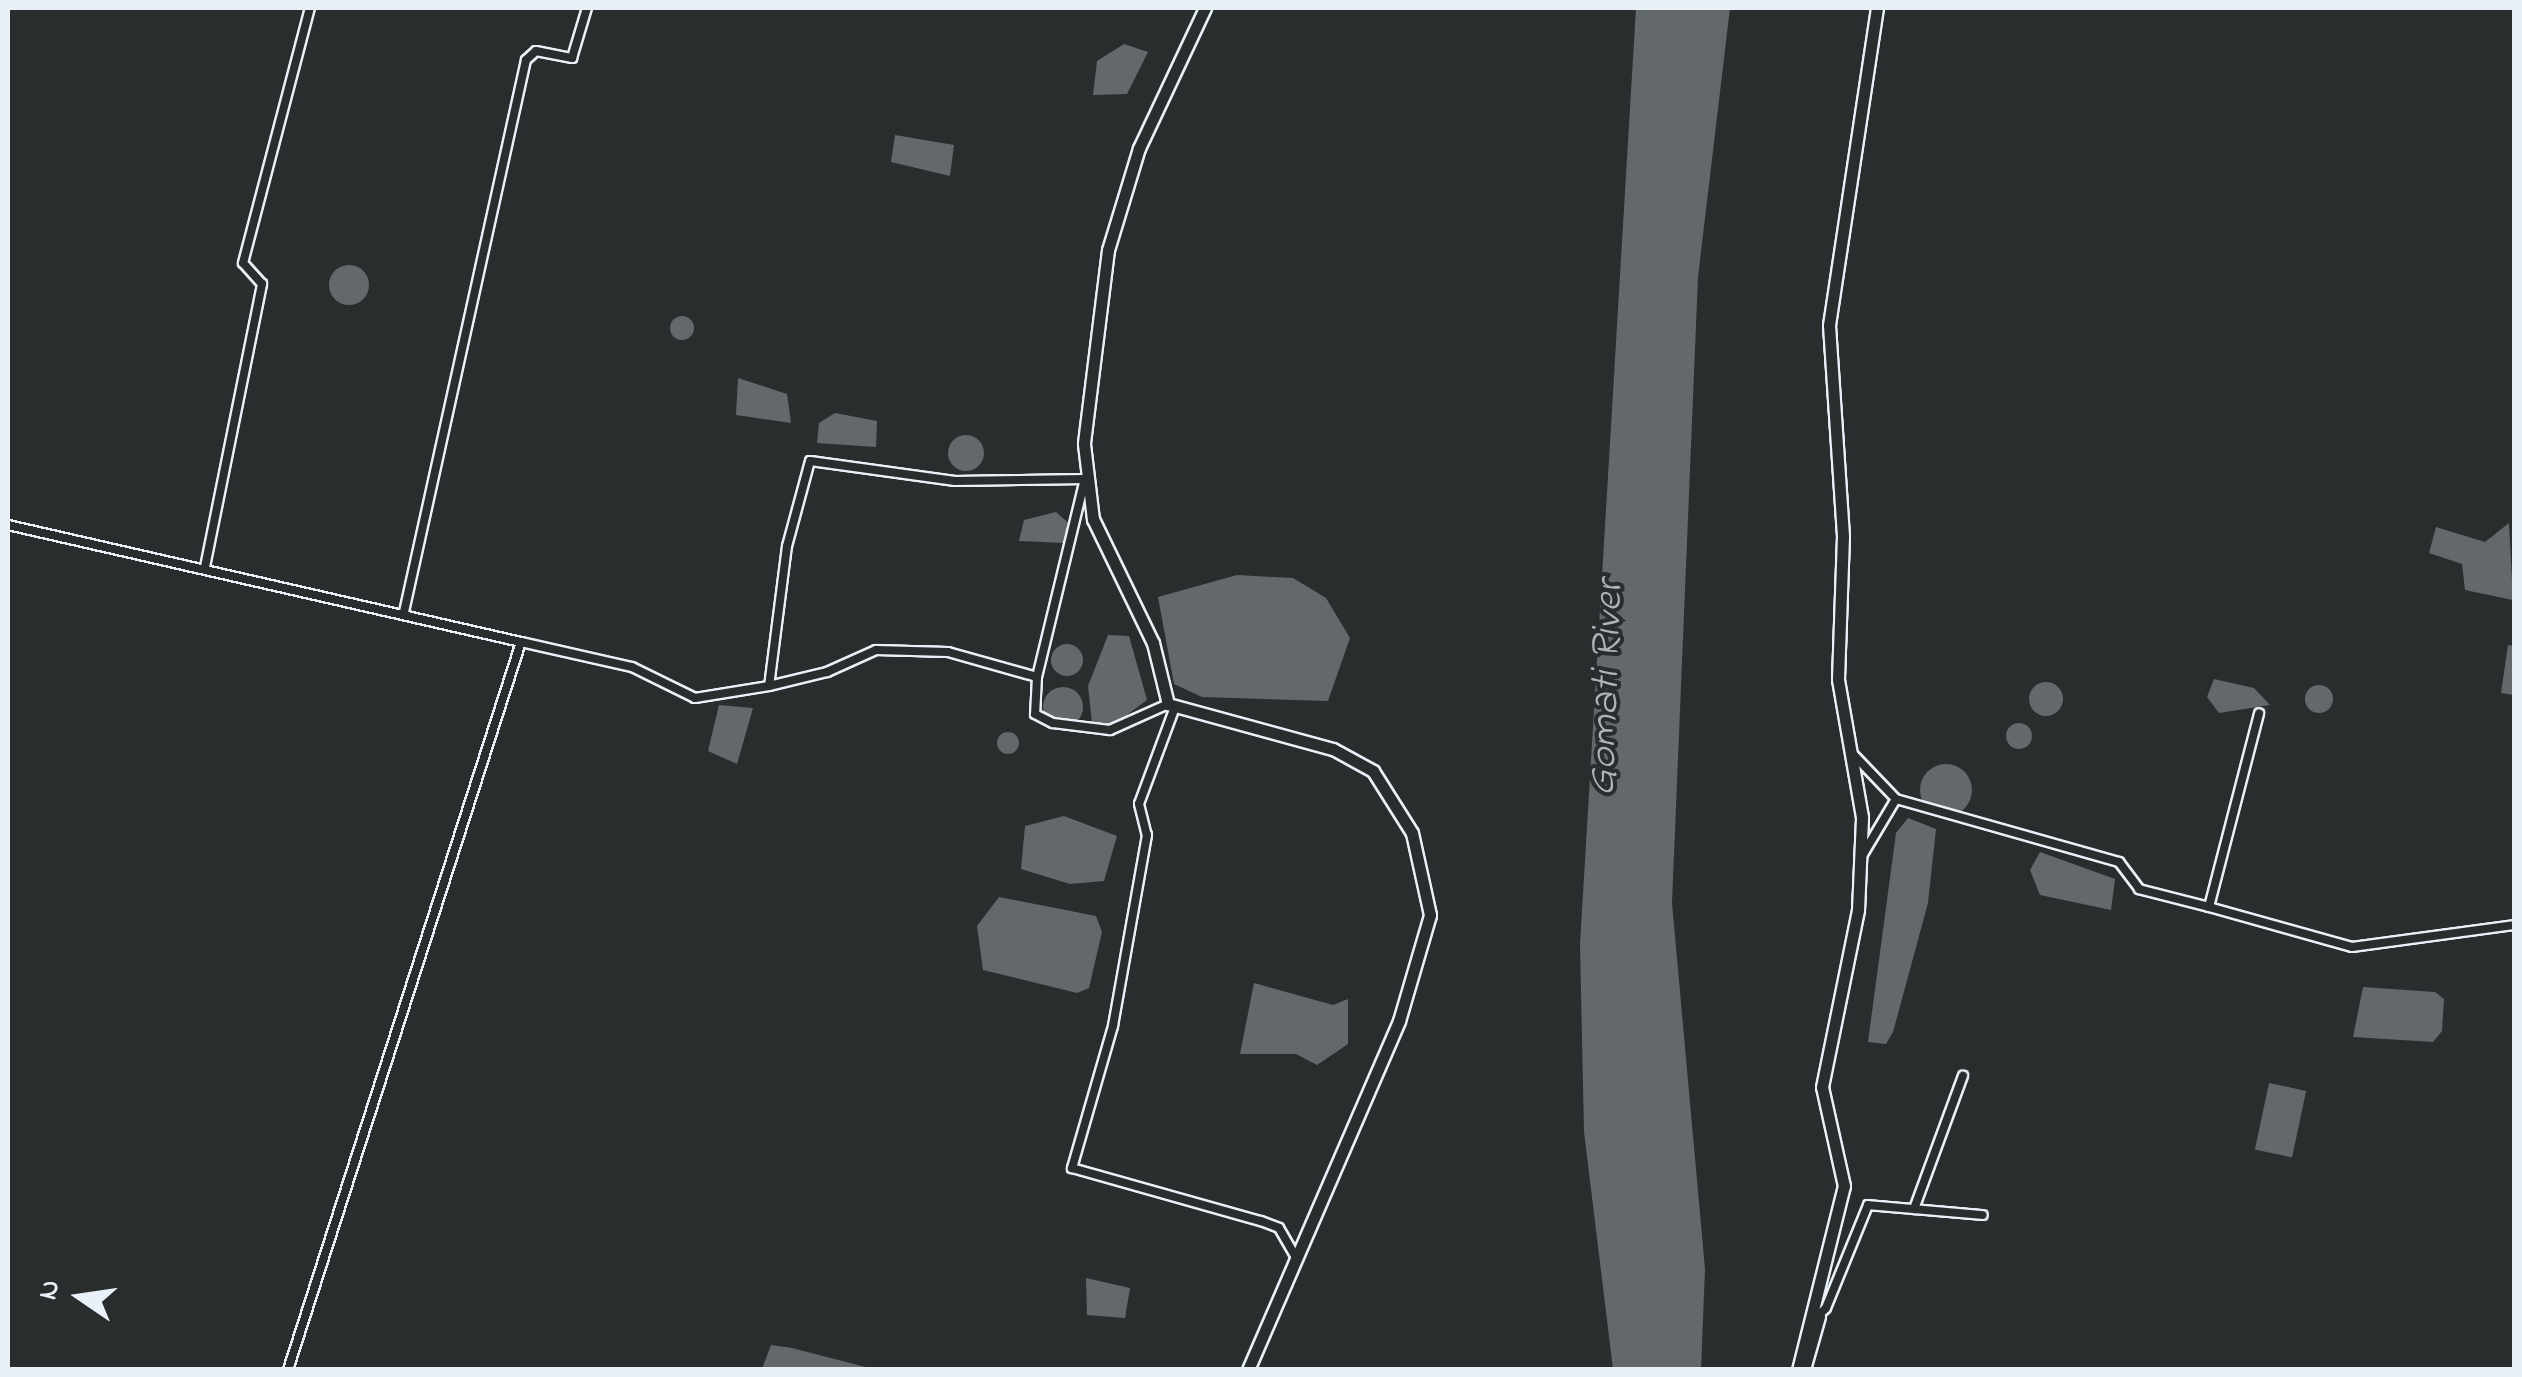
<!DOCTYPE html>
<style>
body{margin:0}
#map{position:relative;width:2522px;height:1377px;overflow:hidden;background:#2a2d2e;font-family:"Indie Flower",sans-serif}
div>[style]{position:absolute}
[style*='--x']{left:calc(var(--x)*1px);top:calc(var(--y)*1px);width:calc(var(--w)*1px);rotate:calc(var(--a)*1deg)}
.water>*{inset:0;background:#63686b;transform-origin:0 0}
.round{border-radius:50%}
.roads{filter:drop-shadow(2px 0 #e8f1f8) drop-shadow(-2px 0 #e8f1f8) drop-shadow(0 2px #e8f1f8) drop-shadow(0 -2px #e8f1f8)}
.street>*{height:8px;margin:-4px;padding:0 4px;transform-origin:4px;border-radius:4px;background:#2a2d2e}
.secondary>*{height:11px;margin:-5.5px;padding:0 5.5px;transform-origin:5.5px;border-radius:5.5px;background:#2a2d2e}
span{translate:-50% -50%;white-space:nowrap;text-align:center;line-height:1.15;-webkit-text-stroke:8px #2a2d2e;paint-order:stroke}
.water-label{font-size:42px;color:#acb3b9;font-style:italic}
.frame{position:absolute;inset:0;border:10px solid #e8f1f8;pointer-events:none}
.north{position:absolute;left:30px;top:1247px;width:100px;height:100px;-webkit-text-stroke:8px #2a2d2e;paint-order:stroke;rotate:283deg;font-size:28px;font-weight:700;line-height:40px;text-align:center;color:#e8f1f8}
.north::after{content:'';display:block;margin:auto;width:35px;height:45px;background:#e8f1f8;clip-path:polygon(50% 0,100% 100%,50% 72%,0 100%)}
</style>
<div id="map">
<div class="water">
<div style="clip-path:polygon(1636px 8px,1730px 8px,1698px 277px,1672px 903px,1705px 1269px,1701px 1370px,1613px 1369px,1584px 1132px,1580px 944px)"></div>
<div style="clip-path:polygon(1124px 44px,1148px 52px,1127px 94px,1093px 95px,1097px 61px)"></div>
<div style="clip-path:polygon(895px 135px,954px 145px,950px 176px,891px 162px)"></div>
<div class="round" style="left:329px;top:265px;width:40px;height:40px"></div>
<div class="round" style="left:670px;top:316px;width:24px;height:24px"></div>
<div style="clip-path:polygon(738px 378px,787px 394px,791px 423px,736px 415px)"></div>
<div style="clip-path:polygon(835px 413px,877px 421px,876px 447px,817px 443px,819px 423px)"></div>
<div class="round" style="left:948px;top:435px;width:36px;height:36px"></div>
<div style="clip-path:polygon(1056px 512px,1073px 527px,1064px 543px,1019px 541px,1024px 520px)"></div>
<div style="clip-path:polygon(2509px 523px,2513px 600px,2465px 590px,2462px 564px,2429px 553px,2436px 527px,2485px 542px)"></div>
<div style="clip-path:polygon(1237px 575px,1293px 578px,1326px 598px,1350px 638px,1328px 701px,1202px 697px,1174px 684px,1158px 597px)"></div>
<div style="clip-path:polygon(1108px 635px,1129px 636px,1147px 700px,1112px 726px,1092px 723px,1088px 686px)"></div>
<div class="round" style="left:1051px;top:644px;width:32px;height:32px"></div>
<div style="clip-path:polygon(2508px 645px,2514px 646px,2514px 695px,2501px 693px)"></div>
<div style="clip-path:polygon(2214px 679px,2254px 688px,2270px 705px,2219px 713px,2207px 697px)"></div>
<div class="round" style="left:2029px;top:682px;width:34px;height:34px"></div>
<div class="round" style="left:2305px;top:685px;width:28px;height:28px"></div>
<div class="round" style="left:1043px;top:687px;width:40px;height:40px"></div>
<div style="clip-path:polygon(719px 705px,753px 708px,737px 764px,708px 751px)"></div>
<div class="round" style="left:2006px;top:723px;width:26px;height:26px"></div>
<div class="round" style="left:997px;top:732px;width:22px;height:22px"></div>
<div class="round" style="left:1920px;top:764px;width:52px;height:52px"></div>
<div style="clip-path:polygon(1064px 816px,1117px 836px,1104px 881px,1070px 884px,1021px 869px,1025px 826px)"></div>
<div style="clip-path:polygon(1908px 818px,1936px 829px,1928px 903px,1893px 1032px,1886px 1044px,1868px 1042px,1896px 833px)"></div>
<div style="clip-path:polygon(2040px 852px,2115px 879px,2111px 910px,2040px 895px,2030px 870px)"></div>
<div style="clip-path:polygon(999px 897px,1096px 916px,1102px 932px,1089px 988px,1077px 993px,983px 970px,977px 926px)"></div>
<div style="clip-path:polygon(1254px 983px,1333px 1005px,1348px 999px,1348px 1044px,1317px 1065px,1296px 1054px,1240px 1054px)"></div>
<div style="clip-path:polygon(2363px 987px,2435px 992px,2444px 999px,2442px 1031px,2433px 1042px,2353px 1037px)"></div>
<div style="left:2269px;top:1083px;width:38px;height:68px;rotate:12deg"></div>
<div style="clip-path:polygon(1086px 1278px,1130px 1288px,1125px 1318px,1087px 1315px)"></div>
<div style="clip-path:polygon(771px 1345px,792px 1348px,873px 1369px,762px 1369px)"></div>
</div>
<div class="roads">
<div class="street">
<div style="--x:8;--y:525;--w:526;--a:12.85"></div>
<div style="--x:521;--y:642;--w:764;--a:107.75"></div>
<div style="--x:205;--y:567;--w:289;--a:-78.6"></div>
<div style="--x:262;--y:284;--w:28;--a:-132"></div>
<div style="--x:243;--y:263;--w:264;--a:-75.3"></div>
<div style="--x:404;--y:612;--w:565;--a:-77.54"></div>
<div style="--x:526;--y:60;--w:13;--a:-42"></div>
<div style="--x:536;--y:51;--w:37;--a:11"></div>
<div style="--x:572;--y:58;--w:52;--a:-73.3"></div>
<div style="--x:521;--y:642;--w:114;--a:12.7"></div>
<div style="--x:632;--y:667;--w:70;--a:26.2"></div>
<div style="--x:695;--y:698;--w:75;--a:-9.2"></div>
<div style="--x:769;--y:686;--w:60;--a:-13.6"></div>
<div style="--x:827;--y:672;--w:54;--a:-24.2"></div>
<div style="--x:876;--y:650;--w:72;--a:1.6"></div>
<div style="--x:948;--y:652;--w:92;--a:15.7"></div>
<div style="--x:1037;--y:677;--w:204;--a:-76.4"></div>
<div style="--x:1085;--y:479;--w:130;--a:179.1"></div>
<div style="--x:955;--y:481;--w:146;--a:-172.1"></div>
<div style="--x:810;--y:461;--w:88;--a:105.1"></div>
<div style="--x:787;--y:546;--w:141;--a:97.3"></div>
<div style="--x:1037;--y:677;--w:37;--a:93"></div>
<div style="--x:1035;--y:714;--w:20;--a:27"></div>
<div style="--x:1053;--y:723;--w:57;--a:7"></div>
<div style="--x:1110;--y:730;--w:64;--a:-24.1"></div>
<div style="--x:1175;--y:707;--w:103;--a:110.4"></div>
<div style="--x:1139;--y:804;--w:32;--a:76"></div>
<div style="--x:1147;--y:835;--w:194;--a:100.1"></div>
<div style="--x:1113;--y:1026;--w:148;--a:106.1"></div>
<div style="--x:1072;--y:1168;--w:196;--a:15.7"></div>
<div style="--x:1261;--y:1221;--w:19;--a:21"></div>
<div style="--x:1279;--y:1228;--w:34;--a:60"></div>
<div style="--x:1851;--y:752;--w:65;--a:46.2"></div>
<div style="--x:1862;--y:856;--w:66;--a:-59.2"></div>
<div style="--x:1896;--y:799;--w:232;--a:15.8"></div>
<div style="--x:2119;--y:862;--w:34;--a:53"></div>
<div style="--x:2139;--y:889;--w:72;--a:14.4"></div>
<div style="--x:2209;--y:907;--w:200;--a:-75.5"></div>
<div style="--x:2209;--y:907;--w:148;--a:15.6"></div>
<div style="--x:2352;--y:947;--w:163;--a:-7.7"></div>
<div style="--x:1914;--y:1209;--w:142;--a:-69.8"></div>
<div style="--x:1811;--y:1323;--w:21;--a:-45"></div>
<div style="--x:1826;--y:1308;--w:111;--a:-67.8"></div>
<div style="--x:1868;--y:1205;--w:115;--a:5"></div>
<div style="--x:1806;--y:1370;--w:55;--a:-74.2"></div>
</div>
<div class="secondary">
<div style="--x:1205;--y:8;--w:155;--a:115.2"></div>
<div style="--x:1139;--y:148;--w:107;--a:106.9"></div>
<div style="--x:1108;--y:250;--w:195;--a:97.1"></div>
<div style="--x:1084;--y:444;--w:76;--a:83.2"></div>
<div style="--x:1093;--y:519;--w:138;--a:64.2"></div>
<div style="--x:1153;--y:643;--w:63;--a:76.2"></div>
<div style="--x:1168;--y:704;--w:171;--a:15.3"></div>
<div style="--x:1333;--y:749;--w:46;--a:28.8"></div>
<div style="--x:1373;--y:771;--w:73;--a:57.8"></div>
<div style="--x:1412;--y:833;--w:84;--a:77.6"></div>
<div style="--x:1430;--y:915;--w:110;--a:106.3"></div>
<div style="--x:1399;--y:1021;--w:380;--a:113.4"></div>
<div style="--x:1798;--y:1370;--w:190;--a:-76"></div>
<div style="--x:1844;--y:1186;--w:101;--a:-102.5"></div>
<div style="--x:1822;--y:1087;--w:181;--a:-78.5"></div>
<div style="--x:1858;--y:910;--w:93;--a:-87.5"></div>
<div style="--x:1862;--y:817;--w:140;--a:-99.9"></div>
<div style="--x:1838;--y:679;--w:143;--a:-88"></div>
<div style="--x:1843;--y:536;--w:211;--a:-93.8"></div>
<div style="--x:1829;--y:325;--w:321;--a:-81.4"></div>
</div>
</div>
<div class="water-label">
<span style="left:1607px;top:688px;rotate:-88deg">Gomati River</span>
</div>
<div class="frame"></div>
<div class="north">N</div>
</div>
